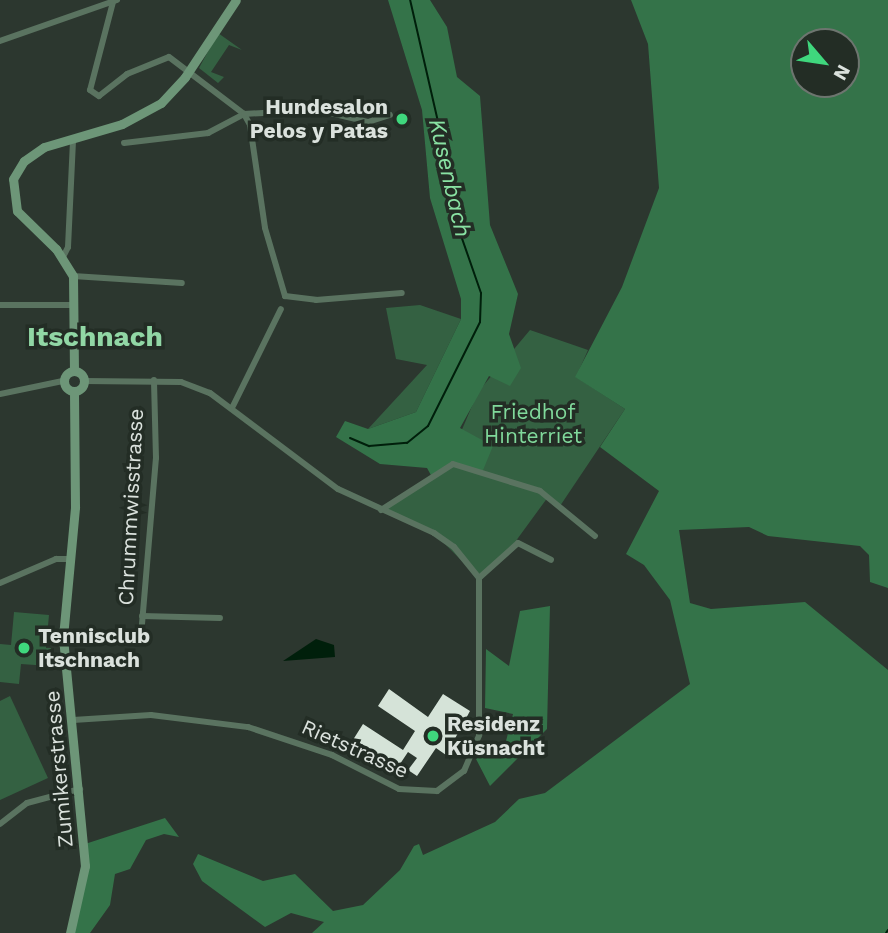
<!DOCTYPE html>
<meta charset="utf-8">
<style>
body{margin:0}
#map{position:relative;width:888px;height:933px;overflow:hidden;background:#2c372f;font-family:"Work Sans",sans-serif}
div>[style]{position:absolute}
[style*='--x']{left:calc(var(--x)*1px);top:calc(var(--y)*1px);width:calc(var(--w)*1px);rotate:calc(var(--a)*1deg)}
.green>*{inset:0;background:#346142}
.forest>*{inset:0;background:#347349}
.water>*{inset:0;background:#001f0b}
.stream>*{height:2px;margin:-1px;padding:0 1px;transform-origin:1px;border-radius:1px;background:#001f0b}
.building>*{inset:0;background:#d5e3d8}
.street>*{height:6px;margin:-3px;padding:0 3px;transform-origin:3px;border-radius:3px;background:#5a7360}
.secondary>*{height:9px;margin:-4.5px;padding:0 4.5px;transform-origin:4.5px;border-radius:4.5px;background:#6d9678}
.secondary>.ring{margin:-4.5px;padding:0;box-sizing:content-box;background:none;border:9px solid #6d9678;border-radius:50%}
.dots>*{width:19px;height:19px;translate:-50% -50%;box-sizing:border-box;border:4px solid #232d25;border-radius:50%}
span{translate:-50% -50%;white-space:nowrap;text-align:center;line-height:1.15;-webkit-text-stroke:7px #232d25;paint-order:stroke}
.poi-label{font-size:21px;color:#dbe2dd;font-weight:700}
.right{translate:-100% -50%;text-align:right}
.left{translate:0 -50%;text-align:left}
.park-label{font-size:21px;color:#80d99b}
.street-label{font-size:21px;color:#dbe2dd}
.water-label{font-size:23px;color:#89e2a3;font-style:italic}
.district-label{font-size:28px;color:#91d7a5;font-weight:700}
.north{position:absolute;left:790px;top:28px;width:70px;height:70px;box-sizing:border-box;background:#232d25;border:2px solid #6d756f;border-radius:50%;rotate:119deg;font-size:19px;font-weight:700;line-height:28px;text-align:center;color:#dbe2dd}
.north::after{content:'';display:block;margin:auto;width:24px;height:32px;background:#3fd77d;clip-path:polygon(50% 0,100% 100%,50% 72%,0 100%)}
</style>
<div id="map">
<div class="green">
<div style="clip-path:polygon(218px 33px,242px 50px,229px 45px,211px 72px,224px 77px,218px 83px,199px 68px)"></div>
<div style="clip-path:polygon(420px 305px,461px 319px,416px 412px,368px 429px,427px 365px,396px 359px,386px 308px)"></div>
<div style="clip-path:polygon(530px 330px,588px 350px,576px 377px,625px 409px,560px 506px,548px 497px,502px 560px,479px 578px,434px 533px,381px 510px,446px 467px,478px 392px)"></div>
<div style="clip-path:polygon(14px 612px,49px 615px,46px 648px,51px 648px,49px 666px,21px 664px,19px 684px,0 682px,0 644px,11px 645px)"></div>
<div style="clip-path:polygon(10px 696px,48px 778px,0 800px,0 701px)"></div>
</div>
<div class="forest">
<div style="clip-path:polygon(388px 0,430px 0,447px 27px,457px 77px,480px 96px,490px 225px,518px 294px,509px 334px,521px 368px,510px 386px,489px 376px,460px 428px,493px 446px,481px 475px,457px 465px,432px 477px,427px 468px,380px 464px,336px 437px,345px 421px,368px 429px,416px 412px,461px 319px,461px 299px,430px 198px,422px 110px)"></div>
<div style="clip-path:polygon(evenodd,631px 0,888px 0,888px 588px,870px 582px,869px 555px,860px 546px,768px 536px,749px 527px,679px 530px,690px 603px,711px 609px,805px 602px,888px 670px,888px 933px,312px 933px,324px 922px,291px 913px,265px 927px,202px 881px,193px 864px,198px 854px,263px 881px,295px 874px,333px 911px,363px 905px,400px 870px,414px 846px,419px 844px,423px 855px,495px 822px,519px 799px,545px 793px,690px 684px,670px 600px,644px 565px,626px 554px,659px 491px,600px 447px,625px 409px,575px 377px,622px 287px,659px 188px,648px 44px,631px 0,804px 42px,846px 42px,846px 84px,804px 84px,804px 42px)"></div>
<div style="clip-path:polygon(550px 606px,547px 729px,490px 786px,476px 759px,506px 741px,513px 714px,485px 708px,486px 649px,509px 666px,520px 611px)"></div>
<div style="clip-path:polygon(165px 818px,179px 837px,164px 834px,146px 840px,130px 869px,115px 874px,110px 905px,90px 933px,70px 933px,85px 844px)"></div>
</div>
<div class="water">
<div style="clip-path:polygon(316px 639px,334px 645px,335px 657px,283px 661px)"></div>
</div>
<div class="stream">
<div style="--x:350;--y:438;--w:21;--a:23"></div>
<div style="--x:369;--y:446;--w:38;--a:-5"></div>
<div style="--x:407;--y:443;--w:27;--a:-39"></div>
<div style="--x:428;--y:426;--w:116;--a:-63.4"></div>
<div style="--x:480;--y:322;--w:29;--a:-88"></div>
<div style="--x:481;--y:293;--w:97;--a:-109.2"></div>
<div style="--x:449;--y:201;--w:40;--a:-92.9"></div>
<div style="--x:447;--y:161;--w:165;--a:-102.9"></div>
<div style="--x:886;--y:933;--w:4;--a:-56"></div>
</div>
<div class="building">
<div style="clip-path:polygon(389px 689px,428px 717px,443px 694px,470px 711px,446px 755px,436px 748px,417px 776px,408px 770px,417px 758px,408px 752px,398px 767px,351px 743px,363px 724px,403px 750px,415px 731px,378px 706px)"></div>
</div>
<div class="street">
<div style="--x:113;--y:2;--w:91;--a:104.6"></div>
<div style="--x:90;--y:90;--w:11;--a:34"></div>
<div style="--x:99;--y:96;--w:36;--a:-38"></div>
<div style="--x:127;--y:74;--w:45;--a:-22"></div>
<div style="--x:169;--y:57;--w:94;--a:37.2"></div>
<div style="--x:244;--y:114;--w:13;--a:61"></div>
<div style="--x:250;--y:125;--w:104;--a:81.7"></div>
<div style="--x:265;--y:228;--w:71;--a:73.6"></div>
<div style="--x:285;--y:296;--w:31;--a:7"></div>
<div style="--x:316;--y:300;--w:86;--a:-4.7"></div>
<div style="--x:0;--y:41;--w:124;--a:-19.3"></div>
<div style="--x:124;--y:143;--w:85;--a:-6.8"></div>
<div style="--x:208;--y:133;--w:41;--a:-27.8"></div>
<div style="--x:244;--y:114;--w:74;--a:-3.1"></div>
<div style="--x:318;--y:110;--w:51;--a:13.5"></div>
<div style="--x:368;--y:122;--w:23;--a:-18"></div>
<div style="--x:63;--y:257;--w:11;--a:-63"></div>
<div style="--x:68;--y:247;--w:108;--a:-87.3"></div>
<div style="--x:73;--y:276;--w:109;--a:3.7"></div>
<div style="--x:0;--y:305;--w:75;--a:0"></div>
<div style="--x:84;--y:381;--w:97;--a:0.6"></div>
<div style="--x:181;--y:382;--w:31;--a:21"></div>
<div style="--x:210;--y:393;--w:160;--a:36.9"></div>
<div style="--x:338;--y:489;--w:106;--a:24.6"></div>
<div style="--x:434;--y:533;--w:24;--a:35"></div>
<div style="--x:454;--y:547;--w:40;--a:51"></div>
<div style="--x:479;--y:578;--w:52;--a:-41.9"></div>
<div style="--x:518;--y:543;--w:37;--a:27"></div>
<div style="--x:0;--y:394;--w:64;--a:-11.7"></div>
<div style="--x:233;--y:406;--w:108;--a:-63.7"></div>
<div style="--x:381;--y:510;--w:85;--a:-32.6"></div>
<div style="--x:453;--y:464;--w:91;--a:17.2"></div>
<div style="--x:540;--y:491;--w:71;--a:39.3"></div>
<div style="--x:0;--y:583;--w:61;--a:-23.2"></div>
<div style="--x:56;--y:559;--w:13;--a:0"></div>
<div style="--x:142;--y:616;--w:78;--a:1.5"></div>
<div style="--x:141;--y:636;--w:179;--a:-85.2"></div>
<div style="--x:156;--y:458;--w:78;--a:-91.5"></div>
<div style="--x:73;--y:720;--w:78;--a:-3.7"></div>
<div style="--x:151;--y:715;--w:98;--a:7.1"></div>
<div style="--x:248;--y:727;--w:89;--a:18.4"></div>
<div style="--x:332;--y:755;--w:75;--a:26.9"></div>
<div style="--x:399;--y:789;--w:38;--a:3"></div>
<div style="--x:437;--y:791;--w:34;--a:-37"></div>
<div style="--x:464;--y:771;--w:39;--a:-67"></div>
<div style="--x:479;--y:735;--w:157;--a:-90"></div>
<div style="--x:0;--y:824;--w:34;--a:-38"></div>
<div style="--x:27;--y:803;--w:55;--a:-14.8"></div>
</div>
<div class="secondary">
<div class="ring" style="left:64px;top:371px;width:11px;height:11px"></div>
<div style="--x:74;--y:371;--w:95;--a:-90.6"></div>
<div style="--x:73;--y:276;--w:32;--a:-122"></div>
<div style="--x:56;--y:249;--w:54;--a:-135.7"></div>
<div style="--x:17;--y:211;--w:32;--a:-97"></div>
<div style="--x:13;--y:179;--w:21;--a:-59"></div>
<div style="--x:24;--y:161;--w:24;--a:-35"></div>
<div style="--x:44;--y:147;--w:81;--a:-16.4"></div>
<div style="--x:122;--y:124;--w:44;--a:-28.3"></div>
<div style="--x:161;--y:103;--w:35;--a:-47"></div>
<div style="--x:185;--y:77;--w:92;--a:-56.5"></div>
<div style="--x:70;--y:933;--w:69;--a:-77.4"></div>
<div style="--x:85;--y:866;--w:230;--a:-95.5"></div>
<div style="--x:63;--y:637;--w:131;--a:-84.7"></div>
<div style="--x:75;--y:507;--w:115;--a:-90.5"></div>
</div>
<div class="dots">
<div style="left:402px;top:119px;background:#3fd77d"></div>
<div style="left:24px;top:648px;background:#3fd77d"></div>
<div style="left:433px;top:736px;background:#3fd77d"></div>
</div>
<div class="poi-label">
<span class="right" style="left:388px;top:119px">Hundesalon<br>Pelos y Patas</span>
<span class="left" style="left:38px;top:648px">Tennisclub<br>Itschnach</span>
<span class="left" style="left:447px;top:736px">Residenz<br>Küsnacht</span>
</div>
<div class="park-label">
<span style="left:533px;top:424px">Friedhof<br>Hinterriet</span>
</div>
<div class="street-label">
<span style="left:131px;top:507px;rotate:-87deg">Chrummwisstrasse</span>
<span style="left:355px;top:749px;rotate:24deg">Rietstrasse</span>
<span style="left:59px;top:769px;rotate:-95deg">Zumikerstrasse</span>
</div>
<div class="water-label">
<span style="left:449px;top:178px;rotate:77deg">Kusenbach</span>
</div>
<div class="district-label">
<span style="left:95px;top:337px">Itschnach</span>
</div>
<div class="north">N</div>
</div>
